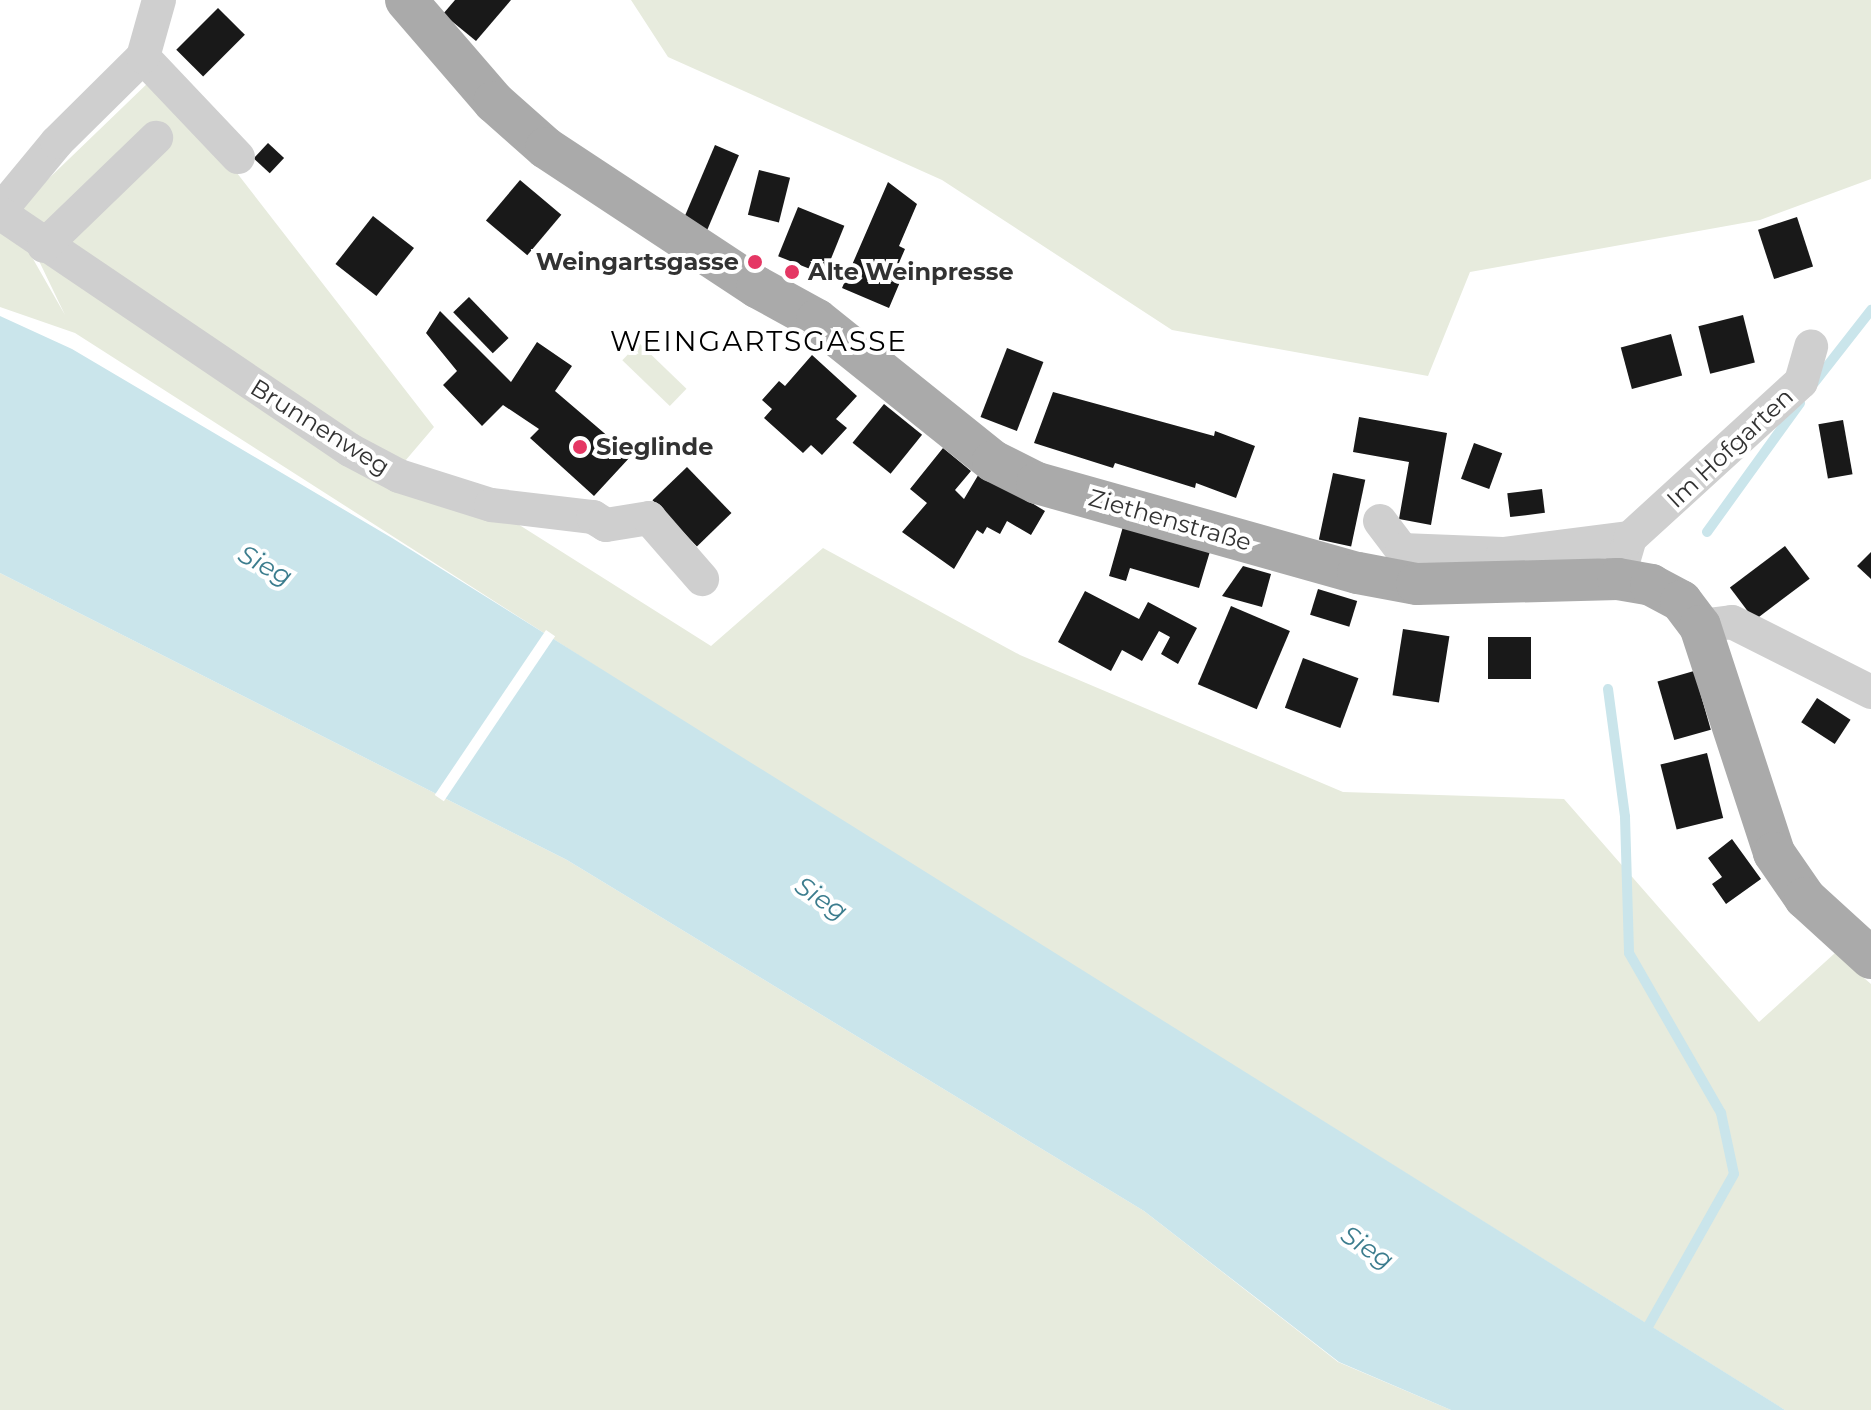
<!DOCTYPE html>
<meta charset="utf-8">
<style>
body{margin:0}
#map{position:relative;width:1871px;height:1410px;overflow:hidden;background:#fff;font-family:Montserrat,sans-serif}
div>[style]{position:absolute}
[style*='--x']{left:calc(var(--x)*1px);top:calc(var(--y)*1px);width:calc(var(--w)*1px);rotate:calc(var(--a)*1deg)}
.green>*{inset:0;background:#e7ebdd;transform-origin:0 0}
.water>*{inset:0;background:#cae5eb}
.pier>*{inset:0;background:#fff;transform-origin:0 0}
.stream>*{height:10px;margin:-5px;padding:0 5px;transform-origin:5px;border-radius:5px;background:#cae5eb}
.building>*{inset:0;background:#191919;transform-origin:0 0}
.minor>*{height:34px;margin:-17px;padding:0 17px;transform-origin:17px;border-radius:17px;background:#cfcfcf}
.major>*{height:42px;margin:-21px;padding:0 21px;transform-origin:21px;border-radius:21px;background:#aaa}
.dots>*{width:22px;height:22px;translate:-50% -50%;box-sizing:border-box;border:4px solid #fff;border-radius:50%}
span{translate:-50% -50%;white-space:nowrap;text-align:center;line-height:1.15;-webkit-text-stroke:8px #fff;paint-order:stroke}
.poi-label{font-size:24px;color:#323232;font-weight:700}
.right{translate:-100% -50%;text-align:right}
.left{translate:0 -50%;text-align:left}
.street-label{font-size:24px;color:#323232}
.water-label{font-size:26px;color:#3c7d8e;font-style:italic}
.quarter-label{font-size:28px;color:#000;letter-spacing:2px}
</style>
<div id="map">
<div class="green">
<div style="clip-path:polygon(631px 0,1871px 0,1871px 179px,1760px 220px,1470px 272px,1428px 376px,1172px 330px,942px 180px,668px 57px)"></div>
<div style="clip-path:polygon(152px 79px,202px 128px,434px 427px,388px 481px,513px 521px,711px 646px,823px 548px,1020px 655px,1343px 792px,1564px 799px,1759px 1022px,1835px 953px,1871px 984px,1871px 1410px,1785px 1410px,669px 713px,75px 333px,0 307px,0 201px,65px 315px,15px 211px)"></div>
<div style="left:639px;top:343px;width:66px;height:24px;rotate:44deg"></div>
<div style="clip-path:polygon(0 573px,567px 860px,1144px 1211px,1338px 1362px,1451px 1410px,0 1410px)"></div>
</div>
<div class="water">
<div style="clip-path:polygon(0 316px,72px 349px,392px 538px,1785px 1410px,1451px 1410px,1339px 1362px,1144px 1211px,567px 860px,0 573px)"></div>
</div>
<div class="pier">
<div style="left:546px;top:630px;width:11px;height:199px;rotate:34deg"></div>
</div>
<div class="stream">
<div style="--x:1814;--y:383;--w:93;--a:-52"></div>
<div style="--x:1707;--y:532;--w:159;--a:-54.2"></div>
<div style="--x:1608;--y:689;--w:129;--a:82.4"></div>
<div style="--x:1625;--y:817;--w:136;--a:88.3"></div>
<div style="--x:1629;--y:953;--w:185;--a:60.1"></div>
<div style="--x:1721;--y:1113;--w:62;--a:78"></div>
<div style="--x:1734;--y:1174;--w:181;--a:119.4"></div>
</div>
<div class="building">
<div style="clip-path:polygon(455px 0,511px 0,476px 41px,443px 14px)"></div>
<div style="left:218px;top:8px;width:38px;height:59px;rotate:45deg"></div>
<div style="left:268px;top:143px;width:22px;height:21px;rotate:43deg"></div>
<div style="left:715px;top:145px;width:26px;height:85px;rotate:23deg"></div>
<div style="left:759px;top:170px;width:32px;height:46px;rotate:14deg"></div>
<div style="left:520px;top:180px;width:54px;height:53px;rotate:40deg"></div>
<div style="clip-path:polygon(888px 182px,917px 204px,899px 246px,905px 249px,895px 272px,903px 275px,889px 308px,842px 288px)"></div>
<div style="left:798px;top:207px;width:50px;height:53px;rotate:22deg"></div>
<div style="left:373px;top:216px;width:52px;height:61px;rotate:38deg"></div>
<div style="left:1797px;top:217px;width:52px;height:41px;rotate:72deg"></div>
<div style="left:469px;top:297px;width:57px;height:22px;rotate:46deg"></div>
<div style="clip-path:polygon(440px 311px,511px 382px,537px 342px,572px 366px,555px 391px,631px 456px,594px 496px,530px 438px,539px 429px,503px 405px,482px 426px,443px 385px,457px 371px,426px 333px)"></div>
<div style="left:1743px;top:315px;width:49px;height:46px;rotate:76deg"></div>
<div style="left:1671px;top:334px;width:43px;height:52px;rotate:75deg"></div>
<div style="left:1007px;top:348px;width:39px;height:74px;rotate:21deg"></div>
<div style="clip-path:polygon(812px 355px,857px 396px,836px 419px,847px 428px,822px 455px,811px 445px,803px 453px,764px 418px,772px 409px,762px 400px,779px 381px,785px 386px)"></div>
<div style="clip-path:polygon(1053px 392px,1214px 436px,1215px 431px,1255px 446px,1236px 498px,1196px 483px,1195px 488px,1115px 463px,1113px 468px,1034px 443px)"></div>
<div style="left:884px;top:404px;width:49px;height:50px;rotate:39deg"></div>
<div style="clip-path:polygon(1359px 417px,1447px 433px,1431px 525px,1399px 519px,1409px 462px,1353px 452px)"></div>
<div style="left:1843px;top:420px;width:55px;height:25px;rotate:80deg"></div>
<div style="left:1474px;top:443px;width:30px;height:38px;rotate:20deg"></div>
<div style="clip-path:polygon(943px 448px,971px 471px,955px 490px,964px 499px,980px 472px,1045px 511px,1031px 535px,1007px 521px,1000px 534px,987px 527px,983px 534px,977px 530px,954px 569px,902px 532px,927px 503px,910px 489px)"></div>
<div style="left:687px;top:467px;width:64px;height:48px;rotate:46deg"></div>
<div style="left:1333px;top:473px;width:33px;height:68px;rotate:12deg"></div>
<div style="left:1542px;top:489px;width:24px;height:35px;rotate:83deg"></div>
<div style="clip-path:polygon(1124px 523px,1211px 548px,1199px 588px,1130px 568px,1126px 581px,1109px 576px)"></div>
<div style="left:1785px;top:546px;width:41px;height:69px;rotate:53deg"></div>
<div style="clip-path:polygon(1871px 552px,1871px 579px,1857px 566px)"></div>
<div style="clip-path:polygon(1243px 566px,1271px 574px,1262px 607px,1222px 596px)"></div>
<div style="left:1318px;top:589px;width:41px;height:27px;rotate:17deg"></div>
<div style="clip-path:polygon(1085px 591px,1139px 619px,1148px 602px,1197px 628px,1178px 664px,1161px 654px,1170px 637px,1159px 631px,1142px 661px,1122px 650px,1111px 671px,1058px 642px)"></div>
<div style="left:1231px;top:606px;width:64px;height:85px;rotate:23deg"></div>
<div style="left:1403px;top:629px;width:47px;height:67px;rotate:9deg"></div>
<div style="left:1488px;top:637px;width:43px;height:42px"></div>
<div style="left:1303px;top:658px;width:59px;height:53px;rotate:20deg"></div>
<div style="left:1694px;top:671px;width:61px;height:38px;rotate:74deg"></div>
<div style="left:1817px;top:698px;width:40px;height:29px;rotate:33deg"></div>
<div style="left:1707px;top:753px;width:67px;height:48px;rotate:76deg"></div>
<div style="clip-path:polygon(1732px 839px,1761px 879px,1726px 904px,1712px 884px,1722px 877px,1708px 858px)"></div>
</div>
<div class="minor">
<div style="--x:143;--y:57;--w:138;--a:46.5"></div>
<div style="--x:0;--y:211;--w:89;--a:-50.4"></div>
<div style="--x:57;--y:142;--w:121;--a:-44.7"></div>
<div style="--x:143;--y:57;--w:59;--a:-74.3"></div>
<div style="--x:0;--y:213;--w:423;--a:34.1"></div>
<div style="--x:350;--y:450;--w:55;--a:28"></div>
<div style="--x:399;--y:476;--w:96;--a:17.5"></div>
<div style="--x:491;--y:505;--w:103;--a:6.7"></div>
<div style="--x:593;--y:517;--w:15;--a:32"></div>
<div style="--x:606;--y:525;--w:44;--a:-9.2"></div>
<div style="--x:649;--y:518;--w:81;--a:49"></div>
<div style="--x:44;--y:246;--w:156;--a:-44"></div>
<div style="--x:1380;--y:521;--w:36;--a:53"></div>
<div style="--x:1402;--y:550;--w:101;--a:2.3"></div>
<div style="--x:1503;--y:554;--w:128;--a:-7.2"></div>
<div style="--x:1618;--y:579;--w:43;--a:-73.7"></div>
<div style="--x:1630;--y:538;--w:231;--a:-42.4"></div>
<div style="--x:1801;--y:382;--w:37;--a:-74"></div>
<div style="--x:1700;--y:626;--w:32;--a:-7"></div>
<div style="--x:1732;--y:622;--w:156;--a:26.7"></div>
</div>
<div class="major">
<div style="--x:406;--y:0;--w:135;--a:49.2"></div>
<div style="--x:494;--y:102;--w:69;--a:41.5"></div>
<div style="--x:546;--y:148;--w:253;--a:33.4"></div>
<div style="--x:757;--y:287;--w:68;--a:28.8"></div>
<div style="--x:817;--y:320;--w:226;--a:38.7"></div>
<div style="--x:993;--y:461;--w:49;--a:26.6"></div>
<div style="--x:1037;--y:483;--w:333;--a:15.7"></div>
<div style="--x:1358;--y:573;--w:60;--a:10.6"></div>
<div style="--x:1417;--y:584;--w:201;--a:-1.4"></div>
<div style="--x:1618;--y:579;--w:34;--a:10"></div>
<div style="--x:1651;--y:585;--w:34;--a:28"></div>
<div style="--x:1681;--y:601;--w:31;--a:53"></div>
<div style="--x:1700;--y:626;--w:239;--a:71.9"></div>
<div style="--x:1774;--y:853;--w:55;--a:55.4"></div>
<div style="--x:1805;--y:898;--w:89;--a:42.3"></div>
</div>
<div class="dots">
<div style="left:755px;top:262px;background:#e53764"></div>
<div style="left:792px;top:272px;background:#e53764"></div>
<div style="left:580px;top:447px;background:#e53764"></div>
</div>
<div class="poi-label">
<span class="right" style="left:739px;top:262px">Weingartsgasse</span>
<span class="left" style="left:808px;top:272px">Alte Weinpresse</span>
<span class="left" style="left:596px;top:447px">Sieglinde</span>
</div>
<div class="street-label">
<span style="left:320px;top:427px;rotate:32deg">Brunnenweg</span>
<span style="left:1730px;top:448px;rotate:-43deg">Im Hofgarten</span>
<span style="left:1170px;top:520px;rotate:16deg">Ziethenstraße</span>
</div>
<div class="water-label">
<span style="left:265px;top:566px;rotate:28deg">Sieg</span>
<span style="left:821px;top:899px;rotate:33deg">Sieg</span>
<span style="left:1367px;top:1248px;rotate:33deg">Sieg</span>
</div>
<div class="quarter-label">
<span style="left:759px;top:341px">WEINGARTSGASSE</span>
</div>
</div>
